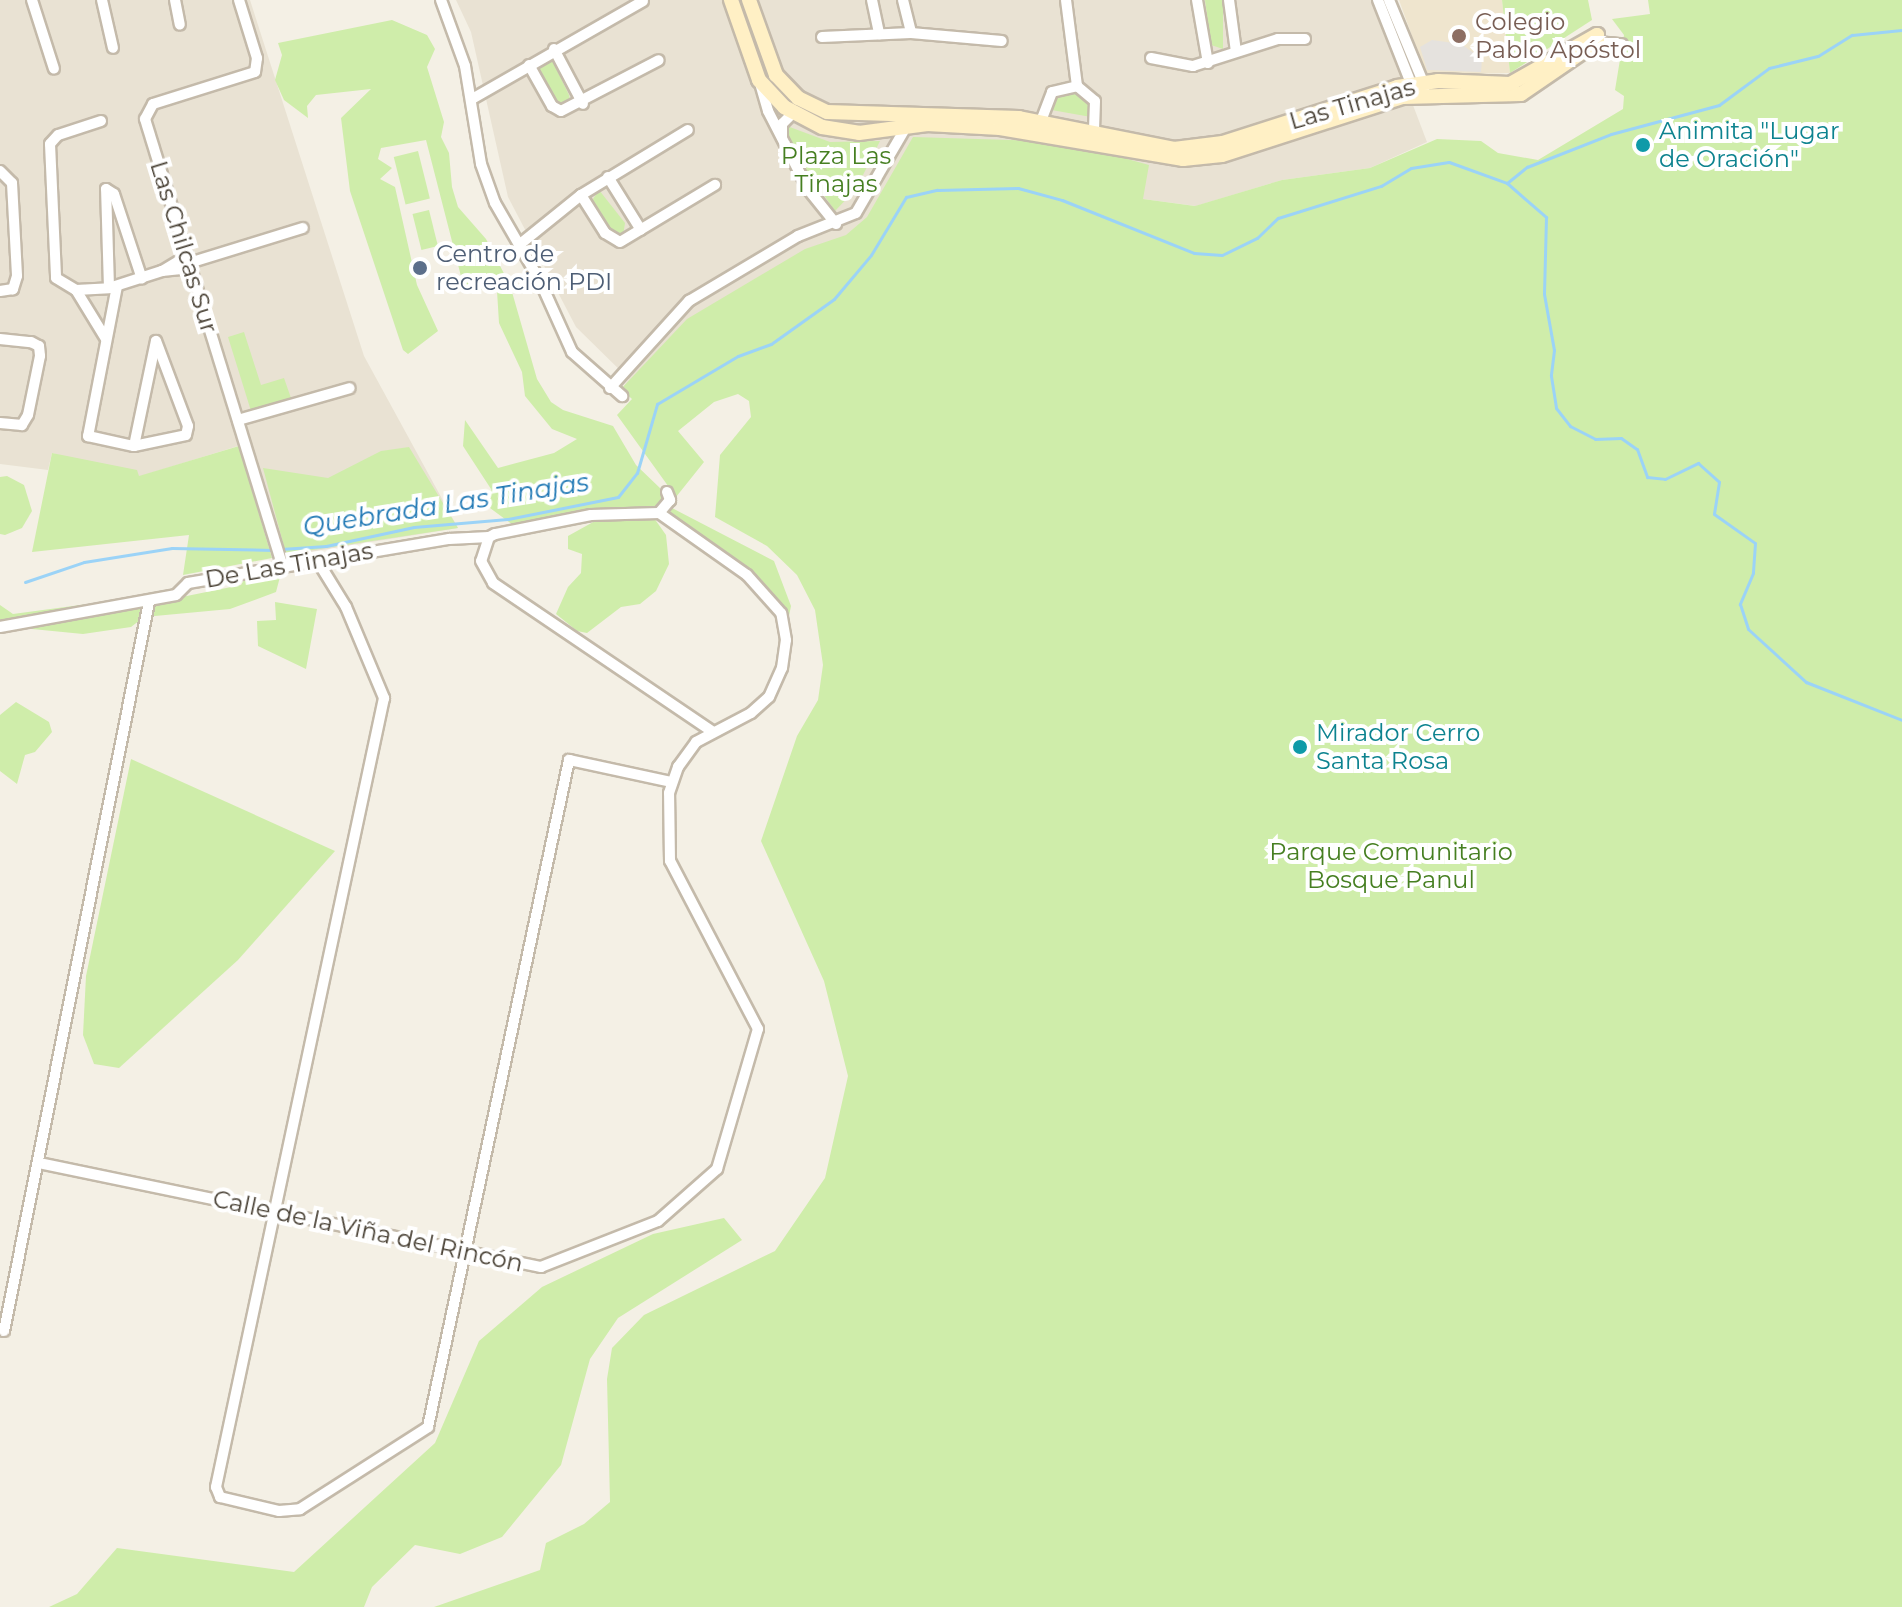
<!DOCTYPE html>
<meta charset="utf-8">
<style>
body{margin:0}
#map{position:relative;width:1902px;height:1607px;overflow:hidden;background:#f4f0e5;font-family:Montserrat,sans-serif}
div>[style]{position:absolute}
[style*='--x']{left:calc(var(--x)*1px);top:calc(var(--y)*1px);width:calc(var(--w)*1px);rotate:calc(var(--a)*1deg)}
.residential>*{inset:0;background:#e9e2d3}
.education>*{inset:0;background:#efe5ce}
.green>*{inset:0;background:#cfedaa;transform-origin:0 0}
.parking>*{inset:0;background:#e5e2de}
.stream>*{height:3px;margin:-1.5px;padding:0 1.5px;transform-origin:1.5px;border-radius:1.5px;background:#9bd3f7}
.roads{filter:drop-shadow(2px 0 #c4baaa) drop-shadow(-2px 0 #c4baaa) drop-shadow(0 2px #c4baaa) drop-shadow(0 -2px #c4baaa)}
.street>*{height:10px;margin:-5px;padding:0 5px;transform-origin:5px;border-radius:5px;background:#fff}
.secondary>*{height:14px;margin:-7px;padding:0 7px;transform-origin:7px;border-radius:7px;background:#fff0c5}
.dots>*{width:22px;height:22px;translate:-50% -50%;box-sizing:border-box;border:4px solid #fff;border-radius:50%}
span{translate:-50% -50%;white-space:nowrap;text-align:center;line-height:1.15;-webkit-text-stroke:8px #fff;paint-order:stroke}
.education-label{font-size:24px;color:#785e54}
.left{translate:0 -50%;text-align:left}
.street-label{font-size:24px;color:#484034}
.culture-label{font-size:24px;color:#0d838f}
.park-label{font-size:24px;color:#467f21}
.service-label{font-size:24px;color:#4e5e75}
.water-label{font-size:26px;color:#2179b5;font-style:italic}
</style>
<div id="map">
<div class="residential">
<div style="clip-path:polygon(0 0,250px 0,364px 356px,458px 528px,272px 558px,238px 446px,138px 477px,52px 453px,48px 470px,0 464px)"></div>
<div style="clip-path:polygon(456px 0,1373px 0,1427px 142px,1370px 168px,1282px 180px,1196px 206px,1143px 199px,881px 231px,621px 389px,629px 379px,576px 327px,508px 197px,471px 32px)"></div>
</div>
<div class="education">
<div style="clip-path:polygon(1399px 0,1502px 0,1510px 73px,1426px 75px)"></div>
</div>
<div class="green">
<div style="clip-path:polygon(1205px 0,1223px 0,1223px 49px,1211px 45px)"></div>
<div style="clip-path:polygon(1502px 0,1588px 0,1592px 20px,1510px 73px)"></div>
<div style="clip-path:polygon(1648px 0,1902px 0,1902px 1607px,434px 1607px,540px 1570px,546px 1543px,584px 1524px,610px 1502px,607px 1379px,612px 1348px,644px 1315px,775px 1251px,825px 1178px,848px 1076px,824px 981px,761px 841px,797px 736px,818px 700px,823px 665px,815px 610px,797px 575px,767px 546px,715px 517px,720px 455px,751px 417px,749px 401px,738px 394px,714px 402px,678px 431px,704px 462px,676px 497px,617px 415px,632px 399px,621px 389px,687px 319px,805px 249px,846px 235px,867px 217px,913px 137px,1042px 141px,1102px 152px,1149px 165px,1143px 199px,1195px 206px,1282px 180px,1370px 168px,1437px 139px,1481px 141px,1498px 153px,1538px 160px,1623px 109px,1624px 96px,1615px 90px,1624px 35px,1612px 19px,1650px 14px)"></div>
<div style="clip-path:polygon(392px 20px,427px 35px,435px 49px,427px 67px,444px 122px,441px 137px,449px 153px,452px 187px,458px 207px,486px 239px,510px 285px,537px 379px,551px 402px,563px 410px,613px 426px,636px 465px,661px 489px,665px 501px,658px 510px,513px 525px,490px 508px,491px 489px,463px 446px,465px 420px,498px 468px,554px 453px,577px 439px,552px 429px,525px 396px,522px 372px,499px 323px,497px 291px,464px 288px,426px 140px,381px 148px,378px 159px,392px 168px,380px 179px,395px 187px,417px 285px,438px 331px,408px 354px,403px 350px,350px 191px,341px 118px,371px 89px,316px 95px,307px 106px,308px 118px,284px 100px,275px 80px,282px 55px,278px 43px)"></div>
<div style="clip-path:polygon(551px 58px,569px 95px,570px 101px,561px 106px,536px 69px)"></div>
<div style="clip-path:polygon(1075px 90px,1089px 103px,1091px 117px,1046px 109px,1053px 96px)"></div>
<div style="clip-path:polygon(787px 126px,830px 142px,880px 141px,856px 189px,835px 211px,800px 161px,783px 129px)"></div>
<div style="left:418px;top:151px;width:49px;height:25px;rotate:76deg"></div>
<div style="clip-path:polygon(599px 190px,625px 223px,623px 236px,614px 235px,591px 202px)"></div>
<div style="left:429px;top:210px;width:37px;height:17px;rotate:76deg"></div>
<div style="clip-path:polygon(244px 332px,261px 385px,284px 378px,291px 398px,251px 411px,228px 337px)"></div>
<div style="clip-path:polygon(239px 446px,272px 558px,183px 575px,189px 535px,32px 552px,52px 453px,137px 470px,139px 476px)"></div>
<div style="clip-path:polygon(409px 447px,458px 528px,286px 554px,263px 468px,328px 478px,381px 451px)"></div>
<div style="clip-path:polygon(7px 476px,24px 485px,32px 511px,22px 528px,5px 535px,0 534px,0 477px)"></div>
<div style="clip-path:polygon(672px 508px,774px 561px,791px 606px,789px 616px,784px 620px,764px 592px,680px 535px,666px 522px)"></div>
<div style="clip-path:polygon(623px 517px,654px 518px,666px 535px,669px 564px,656px 591px,640px 604px,621px 607px,587px 633px,577px 631px,556px 614px,568px 587px,581px 573px,582px 554px,568px 549px,568px 536px,595px 521px)"></div>
<div style="clip-path:polygon(269px 566px,281px 573px,276px 592px,230px 609px,144px 617px,131px 627px,83px 634px,32px 629px,21px 620px,0 625px,0 605px,13px 614px,155px 595px,167px 600px,241px 585px,249px 571px)"></div>
<div style="clip-path:polygon(275px 602px,317px 609px,306px 669px,258px 646px,257px 621px,276px 620px)"></div>
<div style="clip-path:polygon(16px 702px,49px 722px,52px 732px,35px 752px,25px 755px,17px 784px,0 771px,0 715px)"></div>
<div style="clip-path:polygon(131px 759px,335px 851px,238px 960px,119px 1068px,94px 1064px,83px 1035px,86px 976px)"></div>
<div style="clip-path:polygon(724px 1218px,742px 1240px,618px 1318px,590px 1359px,561px 1465px,502px 1537px,460px 1554px,415px 1545px,372px 1587px,364px 1607px,49px 1607px,77px 1594px,117px 1548px,294px 1572px,435px 1443px,479px 1341px,542px 1287px,653px 1234px)"></div>
</div>
<div class="parking">
<div style="clip-path:polygon(1432px 40px,1461px 44px,1482px 59px,1481px 72px,1427px 70px,1420px 47px)"></div>
</div>
<div class="stream">
<div style="--x:1507;--y:183;--w:26;--a:-39"></div>
<div style="--x:1527;--y:167;--w:90;--a:-21.4"></div>
<div style="--x:1611;--y:134;--w:112;--a:-15"></div>
<div style="--x:1719;--y:105;--w:62;--a:-36.5"></div>
<div style="--x:1769;--y:68;--w:50;--a:-13.8"></div>
<div style="--x:1818;--y:56;--w:40;--a:-32"></div>
<div style="--x:1852;--y:35;--w:50;--a:-5.7"></div>
<div style="--x:281;--y:549;--w:45;--a:-3.8"></div>
<div style="--x:326;--y:546;--w:90;--a:-12.2"></div>
<div style="--x:414;--y:527;--w:94;--a:-4.9"></div>
<div style="--x:508;--y:519;--w:112;--a:-11.3"></div>
<div style="--x:618;--y:497;--w:31;--a:-52"></div>
<div style="--x:637;--y:473;--w:72;--a:-73.8"></div>
<div style="--x:657;--y:404;--w:94;--a:-30.7"></div>
<div style="--x:738;--y:356;--w:35;--a:-20"></div>
<div style="--x:771;--y:344;--w:77;--a:-35.5"></div>
<div style="--x:834;--y:299;--w:57;--a:-49.9"></div>
<div style="--x:871;--y:255;--w:68;--a:-58.9"></div>
<div style="--x:906;--y:197;--w:32;--a:-13"></div>
<div style="--x:937;--y:190;--w:81;--a:-1.4"></div>
<div style="--x:1018;--y:188;--w:46;--a:15.3"></div>
<div style="--x:1062;--y:200;--w:142;--a:21.9"></div>
<div style="--x:1194;--y:253;--w:28;--a:4"></div>
<div style="--x:1222;--y:255;--w:39;--a:-26"></div>
<div style="--x:1257;--y:238;--w:29;--a:-44"></div>
<div style="--x:1278;--y:218;--w:108;--a:-17.3"></div>
<div style="--x:1381;--y:186;--w:35;--a:-31"></div>
<div style="--x:1411;--y:168;--w:38;--a:-9"></div>
<div style="--x:1449;--y:162;--w:62;--a:19.9"></div>
<div style="--x:1507;--y:183;--w:52;--a:41.1"></div>
<div style="--x:1546;--y:217;--w:77;--a:91.5"></div>
<div style="--x:1544;--y:294;--w:57;--a:79.9"></div>
<div style="--x:1554;--y:350;--w:26;--a:97"></div>
<div style="--x:1551;--y:376;--w:32;--a:81"></div>
<div style="--x:1556;--y:408;--w:23;--a:52"></div>
<div style="--x:1570;--y:426;--w:28;--a:27"></div>
<div style="--x:1595;--y:439;--w:26;--a:-2"></div>
<div style="--x:1621;--y:438;--w:19;--a:35"></div>
<div style="--x:1637;--y:449;--w:30;--a:70"></div>
<div style="--x:1647;--y:477;--w:18;--a:6"></div>
<div style="--x:1665;--y:479;--w:37;--a:-26"></div>
<div style="--x:1698;--y:463;--w:28;--a:42"></div>
<div style="--x:1719;--y:482;--w:32;--a:99"></div>
<div style="--x:1714;--y:514;--w:50;--a:35.3"></div>
<div style="--x:1755;--y:543;--w:30;--a:94"></div>
<div style="--x:1753;--y:573;--w:34;--a:113"></div>
<div style="--x:1740;--y:604;--w:26;--a:72"></div>
<div style="--x:1748;--y:629;--w:79;--a:42.4"></div>
<div style="--x:1806;--y:682;--w:103;--a:21.6"></div>
<div style="--x:25;--y:582;--w:62;--a:-18.7"></div>
<div style="--x:84;--y:562;--w:89;--a:-9"></div>
<div style="--x:172;--y:548;--w:101;--a:1.1"></div>
</div>
<div class="roads">
<div class="street">
<div style="--x:32;--y:0;--w:72;--a:72.3"></div>
<div style="--x:102;--y:0;--w:49;--a:77.1"></div>
<div style="--x:175;--y:0;--w:25;--a:79"></div>
<div style="--x:239;--y:0;--w:61;--a:72.8"></div>
<div style="--x:257;--y:58;--w:14;--a:98"></div>
<div style="--x:255;--y:72;--w:107;--a:162.6"></div>
<div style="--x:153;--y:104;--w:17;--a:118"></div>
<div style="--x:145;--y:119;--w:469;--a:72.9"></div>
<div style="--x:441;--y:0;--w:70;--a:70"></div>
<div style="--x:465;--y:66;--w:99;--a:80.7"></div>
<div style="--x:481;--y:164;--w:41;--a:70.3"></div>
<div style="--x:495;--y:203;--w:90;--a:60"></div>
<div style="--x:540;--y:281;--w:78;--a:65.7"></div>
<div style="--x:572;--y:352;--w:67;--a:41.3"></div>
<div style="--x:872;--y:0;--w:35;--a:78"></div>
<div style="--x:903;--y:0;--w:34;--a:76"></div>
<div style="--x:1066;--y:0;--w:87;--a:82.7"></div>
<div style="--x:1197;--y:0;--w:64;--a:80.1"></div>
<div style="--x:1229;--y:0;--w:52;--a:82.3"></div>
<div style="--x:1378;--y:0;--w:98;--a:68.4"></div>
<div style="--x:1389;--y:0;--w:94;--a:67.5"></div>
<div style="--x:822;--y:37;--w:89;--a:-2.6"></div>
<div style="--x:911;--y:33;--w:91;--a:5"></div>
<div style="--x:1597;--y:42;--w:25;--a:5"></div>
<div style="--x:554;--y:49;--w:62;--a:62.2"></div>
<div style="--x:1151;--y:58;--w:43;--a:10.8"></div>
<div style="--x:1193;--y:66;--w:89;--a:-17.6"></div>
<div style="--x:1278;--y:39;--w:27;--a:0"></div>
<div style="--x:529;--y:65;--w:47;--a:60.7"></div>
<div style="--x:552;--y:106;--w:10;--a:29"></div>
<div style="--x:561;--y:111;--w:110;--a:-27.5"></div>
<div style="--x:760;--y:83;--w:29;--a:74"></div>
<div style="--x:768;--y:111;--w:88;--a:62.9"></div>
<div style="--x:808;--y:189;--w:45;--a:51.3"></div>
<div style="--x:472;--y:99;--w:197;--a:-29.8"></div>
<div style="--x:101;--y:121;--w:45;--a:162"></div>
<div style="--x:58;--y:135;--w:12;--a:132"></div>
<div style="--x:50;--y:144;--w:134;--a:87.4"></div>
<div style="--x:56;--y:278;--w:23;--a:31"></div>
<div style="--x:76;--y:290;--w:33;--a:-3"></div>
<div style="--x:109;--y:288;--w:56;--a:-17.8"></div>
<div style="--x:1041;--y:121;--w:31;--a:-69"></div>
<div style="--x:1052;--y:92;--w:26;--a:-13"></div>
<div style="--x:1077;--y:86;--w:23;--a:40"></div>
<div style="--x:1095;--y:101;--w:29;--a:92"></div>
<div style="--x:782;--y:137;--w:13;--a:-90"></div>
<div style="--x:782;--y:124;--w:16;--a:-45"></div>
<div style="--x:0;--y:171;--w:17;--a:45"></div>
<div style="--x:12;--y:183;--w:93;--a:86.9"></div>
<div style="--x:17;--y:276;--w:14;--a:107"></div>
<div style="--x:13;--y:289;--w:13;--a:171"></div>
<div style="--x:608;--y:177;--w:62;--a:58.1"></div>
<div style="--x:581;--y:195;--w:45;--a:57.7"></div>
<div style="--x:605;--y:233;--w:17;--a:31"></div>
<div style="--x:620;--y:242;--w:111;--a:-31"></div>
<div style="--x:519;--y:245;--w:80;--a:-38.9"></div>
<div style="--x:581;--y:195;--w:125;--a:-31.3"></div>
<div style="--x:187;--y:256;--w:29;--a:149"></div>
<div style="--x:162;--y:271;--w:29;--a:-6"></div>
<div style="--x:189;--y:263;--w:119;--a:-17.1"></div>
<div style="--x:117;--y:286;--w:153;--a:100.9"></div>
<div style="--x:88;--y:436;--w:47;--a:12.3"></div>
<div style="--x:134;--y:446;--w:53;--a:-11.9"></div>
<div style="--x:186;--y:435;--w:9;--a:-77"></div>
<div style="--x:188;--y:426;--w:91;--a:-110.6"></div>
<div style="--x:109;--y:288;--w:99;--a:-91.7"></div>
<div style="--x:106;--y:189;--w:9;--a:32"></div>
<div style="--x:114;--y:194;--w:89;--a:71.8"></div>
<div style="--x:76;--y:290;--w:57;--a:58.5"></div>
<div style="--x:0;--y:339;--w:31;--a:6"></div>
<div style="--x:31;--y:342;--w:9;--a:27"></div>
<div style="--x:39;--y:346;--w:10;--a:84"></div>
<div style="--x:40;--y:356;--w:60;--a:101.5"></div>
<div style="--x:28;--y:415;--w:12;--a:121"></div>
<div style="--x:22;--y:425;--w:22;--a:-175"></div>
<div style="--x:610;--y:388;--w:118;--a:-47.8"></div>
<div style="--x:689;--y:301;--w:127;--a:-30.8"></div>
<div style="--x:798;--y:236;--w:62;--a:-21.6"></div>
<div style="--x:856;--y:213;--w:105;--a:-59.8"></div>
<div style="--x:238;--y:420;--w:116;--a:-15.9"></div>
<div style="--x:134;--y:446;--w:107;--a:-78.2"></div>
<div style="--x:667;--y:492;--w:9;--a:69"></div>
<div style="--x:670;--y:500;--w:17;--a:130"></div>
<div style="--x:659;--y:513;--w:68;--a:178.3"></div>
<div style="--x:591;--y:515;--w:98;--a:168.8"></div>
<div style="--x:495;--y:534;--w:7;--a:153"></div>
<div style="--x:489;--y:537;--w:25;--a:108"></div>
<div style="--x:481;--y:561;--w:25;--a:61"></div>
<div style="--x:493;--y:583;--w:264;--a:34.1"></div>
<div style="--x:317;--y:560;--w:55;--a:58.3"></div>
<div style="--x:346;--y:607;--w:99;--a:67.3"></div>
<div style="--x:384;--y:698;--w:807;--a:102.02"></div>
<div style="--x:216;--y:1487;--w:11;--a:68"></div>
<div style="--x:220;--y:1497;--w:61;--a:13.3"></div>
<div style="--x:279;--y:1511;--w:21;--a:-5"></div>
<div style="--x:300;--y:1509;--w:152;--a:-32.6"></div>
<div style="--x:428;--y:1427;--w:682;--a:-78.06"></div>
<div style="--x:569;--y:760;--w:105;--a:12.1"></div>
<div style="--x:0;--y:627;--w:179;--a:-10.3"></div>
<div style="--x:176;--y:595;--w:17;--a:-45"></div>
<div style="--x:188;--y:583;--w:265;--a:-9.6"></div>
<div style="--x:449;--y:539;--w:40;--a:-2.9"></div>
<div style="--x:39;--y:1163;--w:513;--a:11.7"></div>
<div style="--x:541;--y:1267;--w:126;--a:-21.5"></div>
<div style="--x:658;--y:1221;--w:79;--a:-41.4"></div>
<div style="--x:717;--y:1169;--w:146;--a:-73.7"></div>
<div style="--x:758;--y:1029;--w:190;--a:-117.6"></div>
<div style="--x:670;--y:861;--w:68;--a:-90.8"></div>
<div style="--x:669;--y:793;--w:28;--a:-71"></div>
<div style="--x:678;--y:767;--w:31;--a:-54"></div>
<div style="--x:696;--y:742;--w:62;--a:-27.8"></div>
<div style="--x:751;--y:713;--w:24;--a:-42"></div>
<div style="--x:769;--y:697;--w:32;--a:-66"></div>
<div style="--x:782;--y:668;--w:28;--a:-82"></div>
<div style="--x:786;--y:640;--w:27;--a:-100"></div>
<div style="--x:781;--y:613;--w:51;--a:-131.8"></div>
<div style="--x:747;--y:575;--w:108;--a:-144.8"></div>
<div style="--x:4;--y:1331;--w:743;--a:-78.75"></div>
</div>
<div class="secondary">
<div style="--x:731;--y:0;--w:85;--a:70.7"></div>
<div style="--x:759;--y:80;--w:37;--a:47"></div>
<div style="--x:784;--y:107;--w:43;--a:27.8"></div>
<div style="--x:822;--y:127;--w:37;--a:9"></div>
<div style="--x:859;--y:133;--w:69;--a:-7.5"></div>
<div style="--x:927;--y:124;--w:73;--a:3.1"></div>
<div style="--x:1000;--y:128;--w:186;--a:9.6"></div>
<div style="--x:1183;--y:159;--w:39;--a:-6"></div>
<div style="--x:1222;--y:155;--w:190;--a:-17.8"></div>
<div style="--x:1403;--y:97;--w:118;--a:-1.5"></div>
<div style="--x:1521;--y:94;--w:92;--a:-34.4"></div>
<div style="--x:1597;--y:42;--w:7;--a:-90"></div>
<div style="--x:749;--y:0;--w:80;--a:70.2"></div>
<div style="--x:776;--y:75;--w:32;--a:46"></div>
<div style="--x:798;--y:98;--w:32;--a:26"></div>
<div style="--x:827;--y:112;--w:192;--a:1.8"></div>
<div style="--x:1019;--y:118;--w:158;--a:11.3"></div>
<div style="--x:1174;--y:149;--w:49;--a:-7"></div>
<div style="--x:1223;--y:143;--w:183;--a:-17.8"></div>
<div style="--x:1397;--y:87;--w:41;--a:-8.3"></div>
<div style="--x:1438;--y:81;--w:72;--a:2.4"></div>
<div style="--x:1510;--y:84;--w:100;--a:-29.4"></div>
</div>
</div>
<div class="dots">
<div style="left:1459px;top:36px;background:#8d6e63"></div>
<div style="left:1643px;top:145px;background:#0f9aa8"></div>
<div style="left:420px;top:268px;background:#5c6f8a"></div>
<div style="left:1300px;top:747px;background:#0f9aa8"></div>
</div>
<div class="education-label">
<span class="left" style="left:1475px;top:36px">Colegio<br>Pablo Apóstol</span>
</div>
<div class="street-label">
<span style="left:1352px;top:104px;rotate:-16deg">Las Tinajas</span>
<span style="left:184px;top:247px;rotate:73deg">Las Chilcas Sur</span>
<span style="left:289px;top:565px;rotate:-10deg">De Las Tinajas</span>
<span style="left:368px;top:1231px;rotate:12deg">Calle de la Viña del Rincón</span>
</div>
<div class="culture-label">
<span class="left" style="left:1659px;top:145px">Animita "Lugar<br>de Oración"</span>
<span class="left" style="left:1316px;top:747px">Mirador Cerro<br>Santa Rosa</span>
</div>
<div class="park-label">
<span style="left:836px;top:170px">Plaza Las<br>Tinajas</span>
<span style="left:1391px;top:866px">Parque Comunitario<br>Bosque Panul</span>
</div>
<div class="service-label">
<span class="left" style="left:436px;top:268px">Centro de<br>recreación PDI</span>
</div>
<div class="water-label">
<span style="left:446px;top:505px;rotate:-9deg">Quebrada Las Tinajas</span>
</div>
</div>
